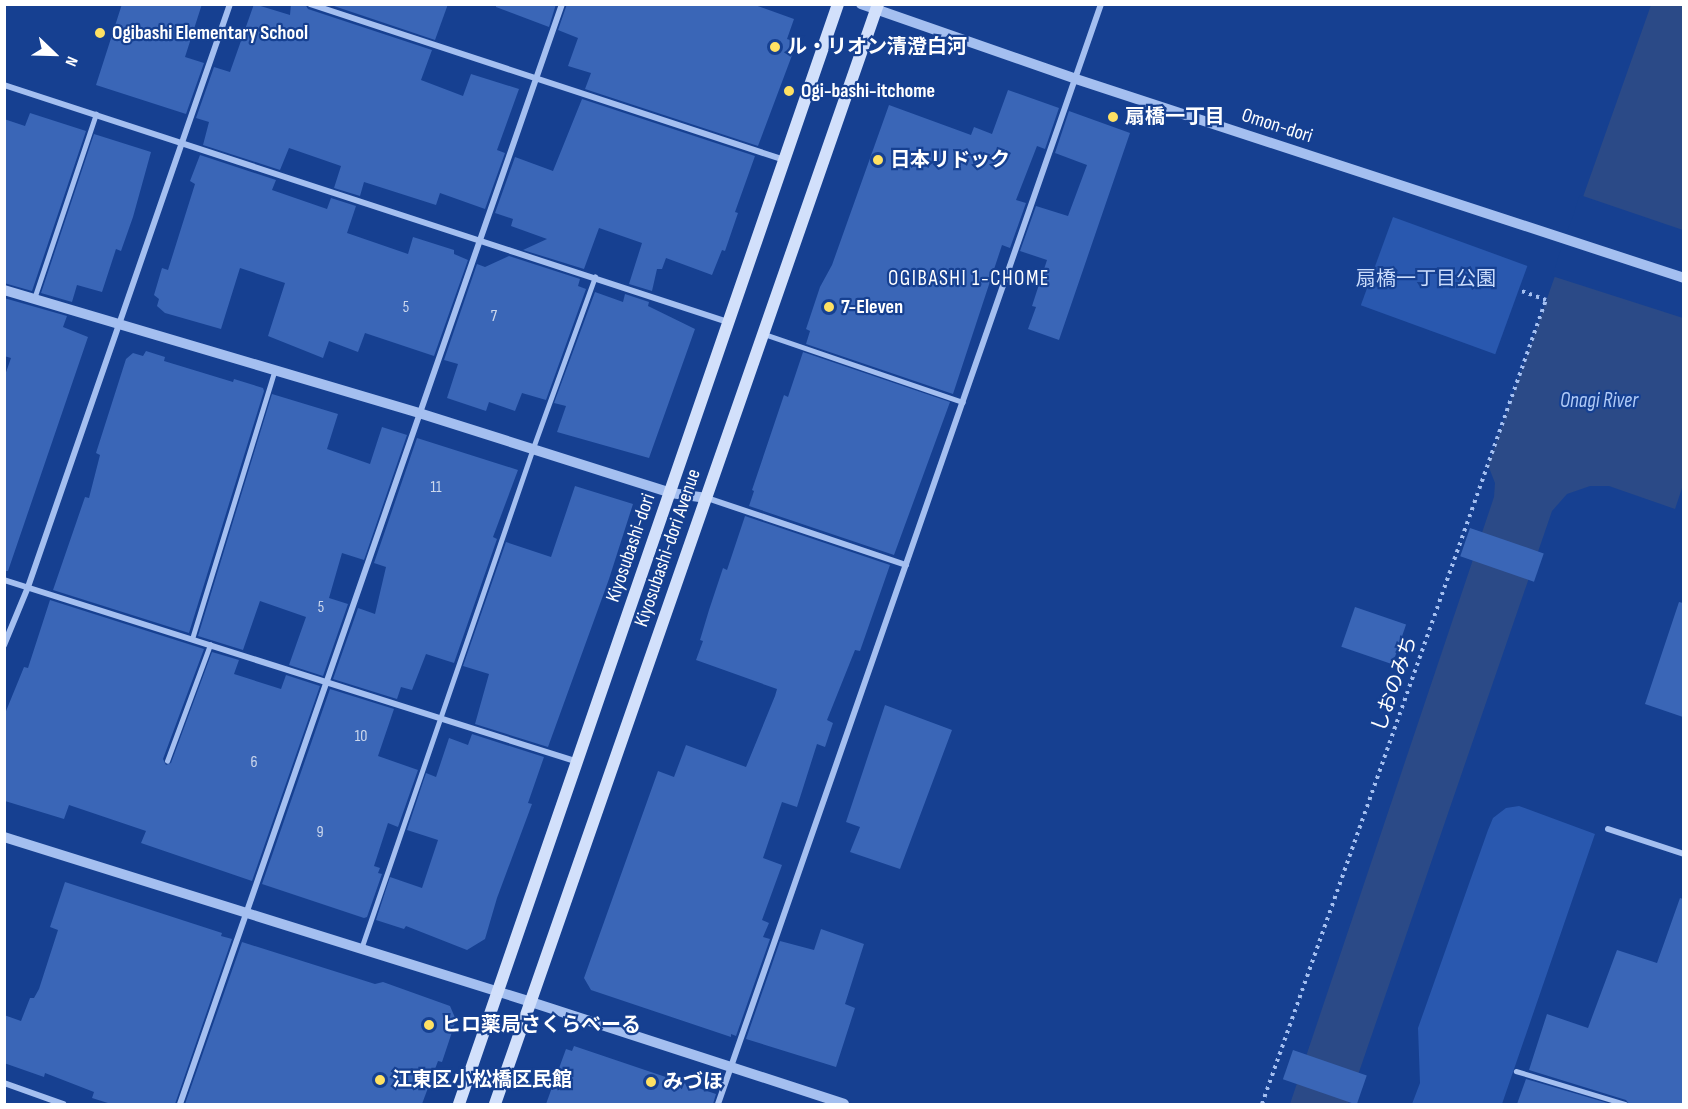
<!DOCTYPE html>
<meta charset="utf-8">
<style>
body{margin:0}
#map{position:relative;width:1688px;height:1109px;overflow:hidden;background:#164091;font-family:"Sofia Sans Condensed","Noto Sans JP",sans-serif}
div>[style]{position:absolute}
[style*='--x']{left:calc(var(--x)*1px);top:calc(var(--y)*1px);width:calc(var(--w)*1px);rotate:calc(var(--a)*1deg)}
.green>*{inset:0;background:#2958af;transform-origin:0 0}
.water>*{inset:0;background:#2b4a87}
.pier>*{inset:0;background:#164091}
.building>*{inset:0;background:#3a66b7;transform-origin:0 0}
.path>*{height:4px;margin-top:-2px;transform-origin:0;background:repeating-linear-gradient(90deg,#a4bff0 0 3px,transparent 0 7.5px)}
.service>*{height:4.5px;margin:-2.25px;padding:0 2.25px;transform-origin:2.25px;border-radius:2.25px;background:#a4bff0}
.minor>*{height:6px;margin:-3px;padding:0 3px;transform-origin:3px;border-radius:3px;background:#a4bff0}
.tertiary>*{height:10px;margin:-5px;padding:0 5px;transform-origin:5px;border-radius:5px;background:#a4bff0}
.secondary>*{height:12px;margin:-6px;padding:0 6px;transform-origin:6px;border-radius:6px;background:#d2e0fb}
.dots>*{width:16px;height:16px;translate:-50% -50%;box-sizing:border-box;border:3px solid #164091;border-radius:50%}
span{translate:-50% -50%;white-space:nowrap;text-align:center;line-height:1.15;-webkit-text-stroke:4.5px #164091;paint-order:stroke}
.number-label{font-size:16px;color:#ced9ed}
.number-label span{-webkit-text-stroke-width:0}
.poi-label{font-size:20px;color:#fff;font-weight:700}
.left{translate:0 -50%;text-align:left}
.street-label{font-size:20px;color:#fff}
.park-label{font-size:20px;color:#cadcfb}
.neighbourhood-label{font-size:21px;color:#fff;letter-spacing:1.5px}
.water-label{font-size:21px;color:#b0caf7;font-style:italic}
.frame{position:absolute;inset:0;border:6px solid #fff;pointer-events:none}
.north{position:absolute;left:24px;top:24px;width:60px;height:60px;-webkit-text-stroke:4px #164091;paint-order:stroke;rotate:113deg;font-size:16px;font-weight:700;line-height:24px;text-align:center;color:#fff}
.north::after{content:'';display:block;margin:auto;width:21px;height:27px;background:#fff;clip-path:polygon(50% 0,100% 100%,50% 72%,0 100%)}
</style>
<div id="map">
<div class="green">
<div style="left:1393px;top:217px;width:143px;height:94px;rotate:20deg"></div>
<div style="clip-path:polygon(1519px 806px,1595px 834px,1502px 1104px,1412px 1104px,1420px 1083px,1418px 1028px,1488px 830px,1493px 818px,1506px 808px)"></div>
</div>
<div class="water">
<div style="clip-path:polygon(1651px 5px,1683px 5px,1684px 482px,1675px 509px,1609px 486px,1590px 486px,1567px 494px,1552px 511px,1348px 1104px,1290px 1104px,1494px 497px,1495px 483px,1488px 465px)"></div>
</div>
<div class="pier">
<div style="clip-path:polygon(1580px 195px,1683px 230px,1683px 318px,1552px 276px)"></div>
</div>
<div class="building">
<div style="clip-path:polygon(122px 4px,202px 4px,185px 57px,204px 63px,186px 114px,96px 85px)"></div>
<div style="clip-path:polygon(254px 4px,290px 15px,291px 4px,305px 4px,308px 9px,432px 50px,421px 80px,463px 96px,471px 74px,519px 89px,497px 150px,505px 153px,485px 209px,440px 193px,436px 205px,364px 182px,360px 196px,334px 188px,341px 166px,289px 148px,280px 170px,203px 145px,209px 122px,196px 118px,214px 67px,230px 72px)"></div>
<div style="clip-path:polygon(328px 4px,448px 4px,435px 40px)"></div>
<div style="clip-path:polygon(496px 4px,556px 4px,549px 27px,496px 7px)"></div>
<div style="clip-path:polygon(567px 4px,752px 4px,794px 19px,787px 39px,797px 42px,758px 146px,585px 89px,591px 73px,568px 66px,578px 38px,558px 30px)"></div>
<div style="clip-path:polygon(1008px 90px,1059px 108px,1045px 149px,1037px 146px,1016px 200px,1026px 203px,1010px 248px,1002px 245px,953px 394px,806px 344px,810px 331px,806px 329px,820px 287px,832px 265px,889px 105px,971px 135px,974px 127px,992px 134px)"></div>
<div style="clip-path:polygon(582px 99px,755px 156px,735px 212px,738px 213px,725px 251px,722px 250px,712px 275px,666px 258px,662px 269px,657px 269px,652px 291px,629px 284px,642px 243px,599px 228px,584px 269px,523px 250px,547px 239px,511px 226px,513px 219px,495px 213px,515px 157px,553px 171px)"></div>
<div style="clip-path:polygon(1069px 111px,1130px 133px,1059px 340px,1028px 329px,1036px 307px,1032px 306px,1047px 260px,1020px 251px,1036px 206px,1068px 216px,1087px 165px,1055px 153px)"></div>
<div style="clip-path:polygon(30px 113px,86px 131px,32px 291px,4px 283px,4px 119px,25px 126px)"></div>
<div style="clip-path:polygon(94px 134px,151px 152px,133px 217px,121px 251px,116px 249px,102px 292px,77px 285px,72px 302px,41px 293px)"></div>
<div style="clip-path:polygon(200px 155px,276px 180px,272px 190px,298px 199px,327px 209px,331px 198px,356px 206px,347px 233px,408px 254px,413px 237px,454px 250px,454px 254px,468px 260px,434px 356px,365px 333px,358px 352px,329px 341px,323px 358px,268px 336px,285px 283px,240px 268px,221px 329px,165px 313px,157px 306px,159px 299px,154px 295px,162px 268px,168px 270px,195px 184px,190px 181px)"></div>
<div style="clip-path:polygon(509px 256px,580px 279px,578px 286px,586px 289px,546px 400px,522px 393px,515px 411px,489px 402px,486px 411px,447px 398px,458px 364px,444px 360px,477px 264px,485px 267px)"></div>
<div style="clip-path:polygon(595px 292px,623px 302px,625px 294px,649px 302px,648px 306px,695px 329px,649px 458px,557px 432px,566px 406px,554px 403px)"></div>
<div style="clip-path:polygon(4px 298px,67px 316px,63px 327px,88px 337px,8px 571px,4px 571px,4px 378px,11px 358px,4px 356px)"></div>
<div style="clip-path:polygon(146px 351px,165px 357px,164px 361px,233px 382px,234px 379px,263px 388px,264px 391px,189px 633px,53px 590px,85px 497px,89px 498px,100px 455px,96px 453px,126px 359px,133px 353px,143px 356px)"></div>
<div style="clip-path:polygon(803px 352px,950px 402px,894px 555px,749px 506px,754px 491px,752px 490px,784px 395px,788px 397px)"></div>
<div style="clip-path:polygon(272px 394px,338px 414px,327px 449px,370px 464px,382px 427px,407px 435px,364px 560px,342px 553px,329px 598px,348px 604px,323px 676px,289px 665px,306px 617px,260px 601px,243px 650px,198px 636px)"></div>
<div style="clip-path:polygon(417px 438px,518px 470px,493px 537px,497px 539px,454px 663px,426px 654px,412px 690px,401px 687px,397px 699px,333px 679px,358px 608px,375px 614px,386px 567px,374px 563px)"></div>
<div style="clip-path:polygon(575px 486px,633px 504px,609px 579px,548px 747px,475px 724px,489px 674px,463px 666px,506px 542px,551px 557px)"></div>
<div style="clip-path:polygon(745px 516px,890px 565px,860px 651px,855px 650px,827px 720px,833px 723px,825px 747px,817px 744px,797px 807px,782px 802px,763px 858px,782px 865px,762px 920px,769px 923px,763px 937px,770px 939px,736px 1036px,731px 1034px,731px 1037px,591px 990px,584px 978px,658px 771px,674px 777px,686px 745px,746px 767px,775px 696px,777px 689px,696px 660px,703px 641px,700px 640px,709px 610px,723px 568px,727px 570px)"></div>
<div style="left:1470px;top:528px;width:78px;height:30px;rotate:19deg"></div>
<div style="clip-path:polygon(50px 600px,204px 649px,163px 759px,166px 765px,171px 763px,212px 652px,239px 660px,234px 674px,281px 689px,286px 675px,320px 686px,252px 881px,141px 843px,146px 831px,69px 805px,64px 819px,5px 801px,4px 716px,24px 667px,28px 668px)"></div>
<div style="clip-path:polygon(1679px 602px,1683px 603px,1683px 717px,1645px 704px)"></div>
<div style="left:1355px;top:607px;width:54px;height:42px;rotate:19deg"></div>
<div style="clip-path:polygon(330px 689px,394px 709px,378px 756px,418px 770px,398px 827px,388px 823px,374px 866px,380px 868px,378px 873px,382px 874px,367px 917px,364px 918px,262px 884px)"></div>
<div style="clip-path:polygon(885px 705px,952px 730px,900px 869px,850px 852px,860px 827px,846px 822px)"></div>
<div style="clip-path:polygon(472px 734px,544px 757px,528px 803px,532px 804px,497px 898px,485px 939px,467px 950px,406px 926px,404px 929px,376px 920px,390px 877px,422px 888px,438px 840px,407px 830px,426px 773px,436px 777px,449px 738px,468px 745px)"></div>
<div style="clip-path:polygon(65px 882px,222px 933px,221px 936px,232px 939px,175px 1104px,111px 1104px,92px 1098px,94px 1092px,45px 1073px,44px 1077px,4px 1063px,4px 1015px,21px 1021px,30px 998px,34px 998px,39px 989px,58px 930px,50px 927px)"></div>
<div style="clip-path:polygon(1680px 898px,1683px 899px,1683px 1104px,1629px 1104px,1626px 1100px,1529px 1070px,1547px 1014px,1588px 1028px,1617px 950px,1657px 963px)"></div>
<div style="clip-path:polygon(821px 929px,864px 944px,845px 1004px,855px 1008px,836px 1067px,746px 1039px,780px 941px,814px 950px)"></div>
<div style="clip-path:polygon(242px 942px,375px 984px,383px 982px,450px 1006px,456px 1020px,442px 1062px,438px 1061px,422px 1104px,185px 1104px)"></div>
<div style="clip-path:polygon(574px 1046px,716px 1094px,713px 1104px,546px 1104px,566px 1049px,572px 1051px)"></div>
<div style="left:1293px;top:1050px;width:78px;height:31px;rotate:19deg"></div>
<div style="clip-path:polygon(1526px 1079px,1611px 1104px,1517px 1104px)"></div>
</div>
<div class="path">
<div style="--x:1262;--y:1104;--w:853;--a:-70.55"></div>
<div style="--x:1546;--y:300;--w:29;--a:-160"></div>
</div>
<div class="service">
<div style="--x:34;--y:299;--w:195;--a:-71.5"></div>
<div style="--x:764;--y:334;--w:210;--a:18.9"></div>
<div style="--x:192;--y:639;--w:282;--a:-72.9"></div>
<div style="--x:167;--y:761;--w:124;--a:-69.7"></div>
<div style="--x:361;--y:949;--w:530;--a:-71.05"></div>
<div style="--x:533;--y:448;--w:182;--a:-70.1"></div>
<div style="--x:1516;--y:1071;--w:114;--a:16.8"></div>
</div>
<div class="minor">
<div style="--x:310;--y:4;--w:500;--a:18.2"></div>
<div style="--x:4;--y:85;--w:762;--a:18.13"></div>
<div style="--x:707;--y:498;--w:210;--a:18.6"></div>
<div style="--x:4;--y:580;--w:602;--a:17.59"></div>
<div style="--x:4;--y:645;--w:63;--a:-67.5"></div>
<div style="--x:28;--y:587;--w:617;--a:-70.89"></div>
<div style="--x:1608;--y:829;--w:80;--a:18.2"></div>
<div style="--x:4;--y:1083;--w:63;--a:19.6"></div>
<div style="--x:180;--y:1104;--w:1164;--a:-70.85"></div>
<div style="--x:718;--y:1104;--w:1165;--a:-70.8"></div>
</div>
<div class="tertiary">
<div style="--x:861;--y:4;--w:228;--a:19.2"></div>
<div style="--x:1076;--y:79;--w:640;--a:18.12"></div>
<div style="--x:4;--y:290;--w:433;--a:16.5"></div>
<div style="--x:419;--y:413;--w:264;--a:17.6"></div>
<div style="--x:671;--y:493;--w:36;--a:8"></div>
<div style="--x:4;--y:837;--w:552;--a:17.38"></div>
<div style="--x:531;--y:1002;--w:329;--a:18"></div>
</div>
<div class="secondary">
<div style="--x:459;--y:1104;--w:1163;--a:-70.99"></div>
<div style="--x:495;--y:1104;--w:1165;--a:-70.8"></div>
</div>
<div class="dots">
<div style="left:100px;top:33px;background:#ffe163"></div>
<div style="left:775px;top:47px;background:#ffe163"></div>
<div style="left:789px;top:91px;background:#ffe163"></div>
<div style="left:1113px;top:117px;background:#ffe163"></div>
<div style="left:878px;top:160px;background:#ffe163"></div>
<div style="left:829px;top:307px;background:#ffe163"></div>
<div style="left:429px;top:1025px;background:#ffe163"></div>
<div style="left:380px;top:1080px;background:#ffe163"></div>
<div style="left:651px;top:1082px;background:#ffe163"></div>
</div>
<div class="number-label">
<span style="left:406px;top:308px">5</span>
<span style="left:494px;top:317px">7</span>
<span style="left:436px;top:488px">11</span>
<span style="left:321px;top:608px">5</span>
<span style="left:361px;top:737px">10</span>
<span style="left:254px;top:763px">6</span>
<span style="left:320px;top:833px">9</span>
</div>
<div class="poi-label">
<span class="left" style="left:112px;top:33px">Ogibashi Elementary School</span>
<span class="left" style="left:787px;top:47px">ル・リオン清澄白河</span>
<span class="left" style="left:801px;top:91px">Ogi-bashi-itchome</span>
<span class="left" style="left:1125px;top:117px">扇橋一丁目</span>
<span class="left" style="left:890px;top:160px">日本リドック</span>
<span class="left" style="left:841px;top:307px">7-Eleven</span>
<span class="left" style="left:441px;top:1025px">ヒロ薬局さくらべーる</span>
<span class="left" style="left:392px;top:1080px">江東区小松橋区民館</span>
<span class="left" style="left:663px;top:1082px">みづほ</span>
</div>
<div class="street-label">
<span style="left:1277px;top:126px;rotate:18deg">Omon-dori</span>
<span style="left:631px;top:548px;rotate:-71deg">Kiyosubashi-dori</span>
<span style="left:668px;top:548px;rotate:-71deg">Kiyosubashi-dori Avenue</span>
<span style="left:1395px;top:684px;rotate:-71deg">しおのみち</span>
</div>
<div class="park-label">
<span style="left:1426px;top:279px">扇橋一丁目公園</span>
</div>
<div class="neighbourhood-label">
<span style="left:969px;top:279px">OGIBASHI 1-CHOME</span>
</div>
<div class="water-label">
<span style="left:1599px;top:401px">Onagi River</span>
</div>
<div class="frame"></div>
<div class="north">N</div>
</div>
